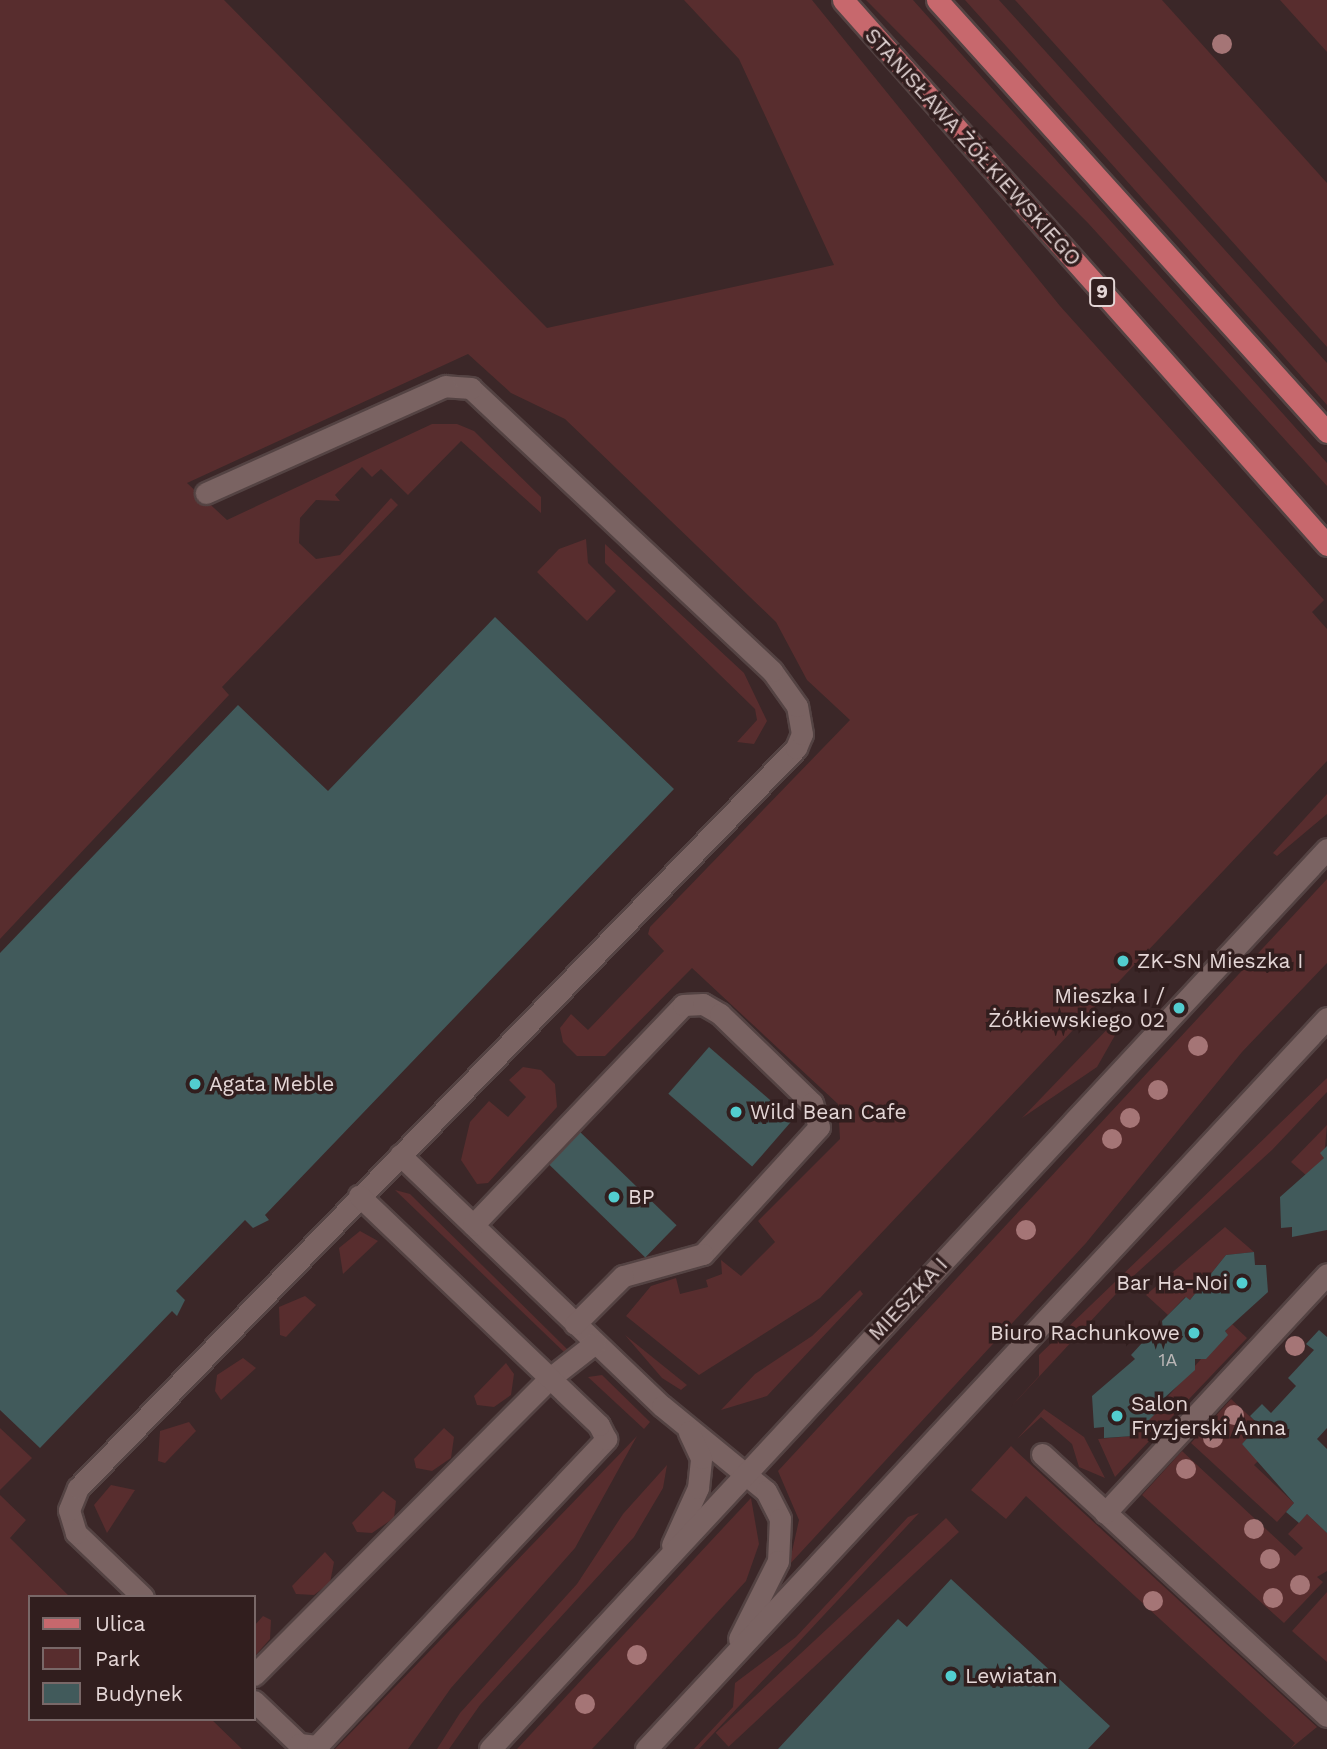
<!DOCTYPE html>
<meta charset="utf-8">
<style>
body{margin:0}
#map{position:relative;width:1327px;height:1749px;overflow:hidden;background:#3b2728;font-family:"Work Sans",sans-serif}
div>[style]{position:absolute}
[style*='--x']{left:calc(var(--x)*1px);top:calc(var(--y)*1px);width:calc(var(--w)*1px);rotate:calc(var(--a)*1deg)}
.green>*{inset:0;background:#582d2e;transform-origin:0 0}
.building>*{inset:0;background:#415a5b;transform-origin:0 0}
.roads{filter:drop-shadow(2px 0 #544343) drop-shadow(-2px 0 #544343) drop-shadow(0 2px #544343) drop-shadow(0 -2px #544343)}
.minor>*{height:21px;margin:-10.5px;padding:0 10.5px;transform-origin:10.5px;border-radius:10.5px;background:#7a6362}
.major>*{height:21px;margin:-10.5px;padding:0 10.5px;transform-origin:10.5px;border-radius:10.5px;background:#c7686d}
.trees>*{width:20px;height:20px;margin:-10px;border-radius:50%;background:#a57576}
.dots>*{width:19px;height:19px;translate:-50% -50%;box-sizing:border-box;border:4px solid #311e1e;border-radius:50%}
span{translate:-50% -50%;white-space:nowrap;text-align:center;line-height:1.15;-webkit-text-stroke:7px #311e1e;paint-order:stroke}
.number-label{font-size:18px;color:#bbb7b7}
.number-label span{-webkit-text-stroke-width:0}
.shield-label span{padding:2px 5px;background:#311e1e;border:2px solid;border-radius:5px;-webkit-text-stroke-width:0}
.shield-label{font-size:19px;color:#e4d6d6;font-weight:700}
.street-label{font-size:21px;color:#e4d6d6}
.poi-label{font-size:21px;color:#e4d6d6}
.left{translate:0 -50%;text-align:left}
.right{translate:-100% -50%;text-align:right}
.legend{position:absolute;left:28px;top:1595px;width:228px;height:126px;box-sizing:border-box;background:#311e1e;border:2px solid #796868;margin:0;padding:9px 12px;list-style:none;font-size:21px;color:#e4d6d6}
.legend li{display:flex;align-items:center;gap:14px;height:35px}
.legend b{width:35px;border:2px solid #796868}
</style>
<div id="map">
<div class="green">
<div style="clip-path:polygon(0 0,224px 0,547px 328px,834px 265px,739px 59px,684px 0,812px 0,1060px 306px,1324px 600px,1312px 612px,1327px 629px,1327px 761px,820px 1298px,699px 1375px,626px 1316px,651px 1286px,676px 1278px,680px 1294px,708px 1287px,706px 1280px,722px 1274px,721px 1260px,741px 1276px,775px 1242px,758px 1221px,840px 1139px,838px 1104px,692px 968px,605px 1056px,577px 1056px,563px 1042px,560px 1028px,571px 1014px,588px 1030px,664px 951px,648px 934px,650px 927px,850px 720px,807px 680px,776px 622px,565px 419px,511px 393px,468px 354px,187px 483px,227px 520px,432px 424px,457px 424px,474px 431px,541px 497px,541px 513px,461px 441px,408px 495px,381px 469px,372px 477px,362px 467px,335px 495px,340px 501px,316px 500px,300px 518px,299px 543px,316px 559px,340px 555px,391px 498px,398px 505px,222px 687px,229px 695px,0 939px)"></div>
<div style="clip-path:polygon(866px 0,913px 0,1327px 463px,1327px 486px,1088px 223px)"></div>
<div style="clip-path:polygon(965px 0,999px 0,1327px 363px,1327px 405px)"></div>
<div style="clip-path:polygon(1015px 0,1162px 0,1327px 183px,1327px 347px)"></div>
<div style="clip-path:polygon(1280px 0,1327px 0,1327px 52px)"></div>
<div style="clip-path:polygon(586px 539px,588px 563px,616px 591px,587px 621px,537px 572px,559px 549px)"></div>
<div style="clip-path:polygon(605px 544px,744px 673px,767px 721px,754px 744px,737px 742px,757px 720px,755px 709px,605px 563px)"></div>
<div style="clip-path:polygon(1327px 794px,1327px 814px,1277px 856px,1273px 853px)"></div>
<div style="clip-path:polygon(1327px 879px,1327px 963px,1242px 1052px,1086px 1243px,789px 1565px,799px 1520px,778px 1471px)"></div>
<div style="clip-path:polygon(1117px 1019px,1122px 1023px,1097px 1067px,1022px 1118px)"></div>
<div style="clip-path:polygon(523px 1067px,541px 1070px,555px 1084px,557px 1107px,488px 1183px,477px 1184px,461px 1160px,470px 1122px,489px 1101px,508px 1117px,526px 1097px,509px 1080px)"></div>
<div style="clip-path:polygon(1327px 1078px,1327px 1092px,1272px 1150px,1128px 1281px,1009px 1409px,1039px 1376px,1039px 1355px)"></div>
<div style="clip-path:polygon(1327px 1125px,1324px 1158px,1307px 1176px,1291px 1162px)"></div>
<div style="clip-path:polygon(395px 1190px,410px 1194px,569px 1351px,564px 1352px)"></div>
<div style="clip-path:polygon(1225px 1227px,1254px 1252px,1226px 1255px,1190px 1300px,1185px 1297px,1168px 1315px,1146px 1295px)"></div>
<div style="clip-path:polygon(360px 1231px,378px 1241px,343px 1274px,339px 1248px)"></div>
<div style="clip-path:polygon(860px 1290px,863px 1294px,767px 1396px,721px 1410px,755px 1374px,812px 1336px)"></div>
<div style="clip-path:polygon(305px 1296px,316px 1305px,286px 1337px,280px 1335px,279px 1307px)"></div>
<div style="clip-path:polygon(1232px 1324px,1247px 1338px,1115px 1477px,1098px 1439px,1133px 1436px)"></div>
<div style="clip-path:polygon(625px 1335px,687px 1385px,681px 1390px,662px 1378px)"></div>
<div style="clip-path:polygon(243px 1358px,256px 1368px,221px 1400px,215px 1391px,217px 1375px)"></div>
<div style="clip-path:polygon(506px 1363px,514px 1374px,511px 1395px,494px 1407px,477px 1405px,474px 1396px)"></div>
<div style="clip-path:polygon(602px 1375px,650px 1422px,644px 1429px,588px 1377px)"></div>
<div style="clip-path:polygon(1231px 1399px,1259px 1425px,1242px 1444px,1259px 1460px,1254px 1465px,1294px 1503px,1277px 1522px,1191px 1443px)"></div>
<div style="clip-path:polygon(1044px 1409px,1084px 1437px,1105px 1478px,1079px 1467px,1072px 1444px,1041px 1417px,1017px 1439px)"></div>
<div style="clip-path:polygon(189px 1422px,196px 1431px,165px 1463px,158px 1461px,160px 1431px)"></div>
<div style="clip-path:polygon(0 1428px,32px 1458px,0 1490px)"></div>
<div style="clip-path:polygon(444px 1428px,454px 1437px,451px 1458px,432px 1471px,416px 1468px,414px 1459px)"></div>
<div style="clip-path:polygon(637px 1436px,575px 1548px,451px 1688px,408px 1749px,335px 1749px)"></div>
<div style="clip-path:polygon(1011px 1446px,1015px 1450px,1317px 1727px,1290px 1749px,1295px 1743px,1026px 1496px,1006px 1519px,971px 1490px)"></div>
<div style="clip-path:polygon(1182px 1451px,1295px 1556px,1303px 1548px,1288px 1534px,1307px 1514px,1327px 1533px,1327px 1571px,1317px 1577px,1323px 1582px,1284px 1623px,1142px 1495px)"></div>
<div style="clip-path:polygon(667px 1465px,663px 1488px,634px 1537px,480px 1705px,449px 1749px,437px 1749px,460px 1713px,577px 1584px,623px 1514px)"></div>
<div style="clip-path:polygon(111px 1485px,135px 1490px,107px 1533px,94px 1505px)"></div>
<div style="clip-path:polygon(383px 1491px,396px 1501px,394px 1518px,372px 1533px,357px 1532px,352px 1523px)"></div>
<div style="clip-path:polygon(0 1495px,26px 1520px,10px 1538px,70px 1597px,30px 1597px,30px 1719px,211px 1719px,242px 1749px,0 1749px)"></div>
<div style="clip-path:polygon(751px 1498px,759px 1544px,746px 1581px,608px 1732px,592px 1749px,517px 1749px)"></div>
<div style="clip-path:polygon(919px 1513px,699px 1749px,694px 1749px,733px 1707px,735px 1683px,796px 1637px,908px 1517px)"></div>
<div style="left:946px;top:1518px;width:19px;height:315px;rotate:47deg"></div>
<div style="clip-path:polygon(325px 1552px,334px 1562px,330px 1583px,314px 1595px,296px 1594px,292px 1586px)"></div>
<div style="clip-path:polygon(1327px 1592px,1327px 1662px,1292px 1631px)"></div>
<div style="clip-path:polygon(263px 1616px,271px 1620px,270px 1639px,254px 1657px,254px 1626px)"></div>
</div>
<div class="building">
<div style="clip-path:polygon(495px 617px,674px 789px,265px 1215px,269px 1220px,253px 1228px,245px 1220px,209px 1257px,176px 1291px,185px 1300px,177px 1316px,172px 1311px,40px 1448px,0 1410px,0 953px,238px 705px,328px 791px)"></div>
<div style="clip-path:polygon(1123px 956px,1128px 959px,1123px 966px,1118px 962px)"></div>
<div style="left:709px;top:1047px;width:111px;height:62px;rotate:41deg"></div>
<div style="left:578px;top:1130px;width:137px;height:45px;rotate:44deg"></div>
<div style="clip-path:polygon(1327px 1146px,1327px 1230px,1292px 1237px,1292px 1227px,1281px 1228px,1280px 1197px,1324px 1158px,1320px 1153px)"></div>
<div style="clip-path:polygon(1254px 1252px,1255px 1265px,1266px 1265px,1268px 1292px,1225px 1331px,1228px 1335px,1206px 1359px,1195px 1359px,1195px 1370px,1152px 1409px,1156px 1413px,1133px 1436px,1104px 1438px,1104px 1427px,1094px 1428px,1092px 1396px,1135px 1359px,1131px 1355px,1153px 1331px,1163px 1330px,1162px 1321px,1186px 1297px,1190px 1300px,1226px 1255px)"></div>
<div style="clip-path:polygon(1319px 1330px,1327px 1337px,1327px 1428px,1317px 1439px,1327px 1449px,1327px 1533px,1307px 1514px,1299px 1523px,1286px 1512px,1294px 1503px,1242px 1444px,1259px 1425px,1250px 1416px,1262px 1404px,1271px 1413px,1296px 1386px,1288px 1378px,1314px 1350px,1306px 1344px)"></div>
<div style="clip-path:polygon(951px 1579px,1110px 1726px,1088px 1749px,778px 1749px,898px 1619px,907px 1627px)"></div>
</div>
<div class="roads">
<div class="minor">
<div style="--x:400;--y:1155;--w:363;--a:43.8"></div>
<div style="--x:662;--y:1406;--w:134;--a:39.3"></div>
<div style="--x:766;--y:1491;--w:31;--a:63"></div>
<div style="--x:780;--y:1519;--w:42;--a:92.7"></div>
<div style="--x:778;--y:1561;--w:87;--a:116.6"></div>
<div style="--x:473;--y:1225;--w:304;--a:-46.3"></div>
<div style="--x:683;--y:1005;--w:20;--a:-3"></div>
<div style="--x:703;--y:1004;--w:20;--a:30"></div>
<div style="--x:720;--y:1014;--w:128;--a:44.1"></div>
<div style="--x:812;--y:1103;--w:25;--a:74"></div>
<div style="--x:819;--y:1127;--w:172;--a:132.4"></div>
<div style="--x:703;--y:1254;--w:83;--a:164.6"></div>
<div style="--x:623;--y:1276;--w:68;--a:135"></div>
<div style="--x:1042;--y:1454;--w:387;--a:42.6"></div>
<div style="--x:1105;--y:1513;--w:326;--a:-47.1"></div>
<div style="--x:672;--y:1545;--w:63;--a:-65.5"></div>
<div style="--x:698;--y:1488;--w:30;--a:-84"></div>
<div style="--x:701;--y:1458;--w:29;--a:-115"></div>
<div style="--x:143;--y:1597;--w:93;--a:-136.3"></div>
<div style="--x:76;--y:1533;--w:24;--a:-107"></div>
<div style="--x:69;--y:1510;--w:24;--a:-68"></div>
<div style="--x:78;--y:1488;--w:1031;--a:-45.86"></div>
<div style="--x:796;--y:748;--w:15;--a:-67"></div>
<div style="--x:802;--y:734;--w:28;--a:-100"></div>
<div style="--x:797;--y:706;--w:43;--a:-125.5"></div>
<div style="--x:772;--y:671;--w:413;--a:-136.8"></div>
<div style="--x:471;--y:388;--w:26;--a:-176"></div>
<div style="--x:445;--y:386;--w:262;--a:155.9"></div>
<div style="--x:254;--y:1675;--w:419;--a:-45.1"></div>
<div style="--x:550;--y:1378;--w:57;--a:-37.9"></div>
<div style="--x:254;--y:1701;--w:62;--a:43.7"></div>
<div style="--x:299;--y:1744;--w:18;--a:6"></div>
<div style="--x:317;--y:1746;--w:422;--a:-46.7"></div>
<div style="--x:606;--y:1439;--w:16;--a:-117"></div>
<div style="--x:599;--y:1425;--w:332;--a:-136.3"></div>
<div style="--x:490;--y:1749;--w:1229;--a:-47.08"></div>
<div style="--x:646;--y:1749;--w:999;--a:-47.03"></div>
</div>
<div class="major">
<div style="--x:843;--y:0;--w:729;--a:48.39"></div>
<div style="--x:937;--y:0;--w:582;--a:47.92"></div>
</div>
</div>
<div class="trees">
<div style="left:1222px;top:44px"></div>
<div style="left:1198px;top:1046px"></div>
<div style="left:1158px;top:1090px"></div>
<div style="left:1130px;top:1118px"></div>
<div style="left:1112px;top:1139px"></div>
<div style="left:1026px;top:1230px"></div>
<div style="left:1295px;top:1346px"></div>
<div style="left:1234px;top:1415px"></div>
<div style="left:1213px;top:1438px"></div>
<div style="left:1186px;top:1469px"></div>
<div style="left:1254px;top:1529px"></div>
<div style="left:1270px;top:1559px"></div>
<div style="left:1300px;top:1585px"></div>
<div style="left:1273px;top:1598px"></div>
<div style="left:1153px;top:1601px"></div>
<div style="left:637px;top:1655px"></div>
<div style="left:585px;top:1704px"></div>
</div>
<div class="dots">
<div style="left:1123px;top:961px;background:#52cdcf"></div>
<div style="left:1179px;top:1008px;background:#52cdcf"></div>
<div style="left:195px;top:1084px;background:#52cdcf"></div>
<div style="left:736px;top:1112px;background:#52cdcf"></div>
<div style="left:614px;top:1197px;background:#52cdcf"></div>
<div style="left:1242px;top:1283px;background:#52cdcf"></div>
<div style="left:1194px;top:1333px;background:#52cdcf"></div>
<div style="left:1117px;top:1416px;background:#52cdcf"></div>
<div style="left:951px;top:1676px;background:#52cdcf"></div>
</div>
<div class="number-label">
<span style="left:1168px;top:1360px">1A</span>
</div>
<div class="shield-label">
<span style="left:1102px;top:292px">9</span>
</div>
<div class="street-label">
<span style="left:973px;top:147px;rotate:48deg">STANISŁAWA ŻÓŁKIEWSKIEGO</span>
<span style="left:908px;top:1299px;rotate:-47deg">MIESZKA I</span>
</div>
<div class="poi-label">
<span class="left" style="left:1137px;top:961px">ZK-SN Mieszka I</span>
<span class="right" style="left:1165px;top:1008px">Mieszka I /<br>Żółkiewskiego 02</span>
<span class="left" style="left:209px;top:1084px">Agata Meble</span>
<span class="left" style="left:750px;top:1112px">Wild Bean Cafe</span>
<span class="left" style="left:628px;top:1197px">BP</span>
<span class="right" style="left:1228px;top:1283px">Bar Ha-Noi</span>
<span class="right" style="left:1180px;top:1333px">Biuro Rachunkowe</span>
<span class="left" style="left:1131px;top:1416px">Salon<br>Fryzjerski Anna</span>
<span class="left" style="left:965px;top:1676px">Lewiatan</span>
</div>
<ul class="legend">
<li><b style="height:9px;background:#c7686d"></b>Ulica</li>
<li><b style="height:19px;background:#582d2e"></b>Park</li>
<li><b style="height:19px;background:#415a5b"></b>Budynek</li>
</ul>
</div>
